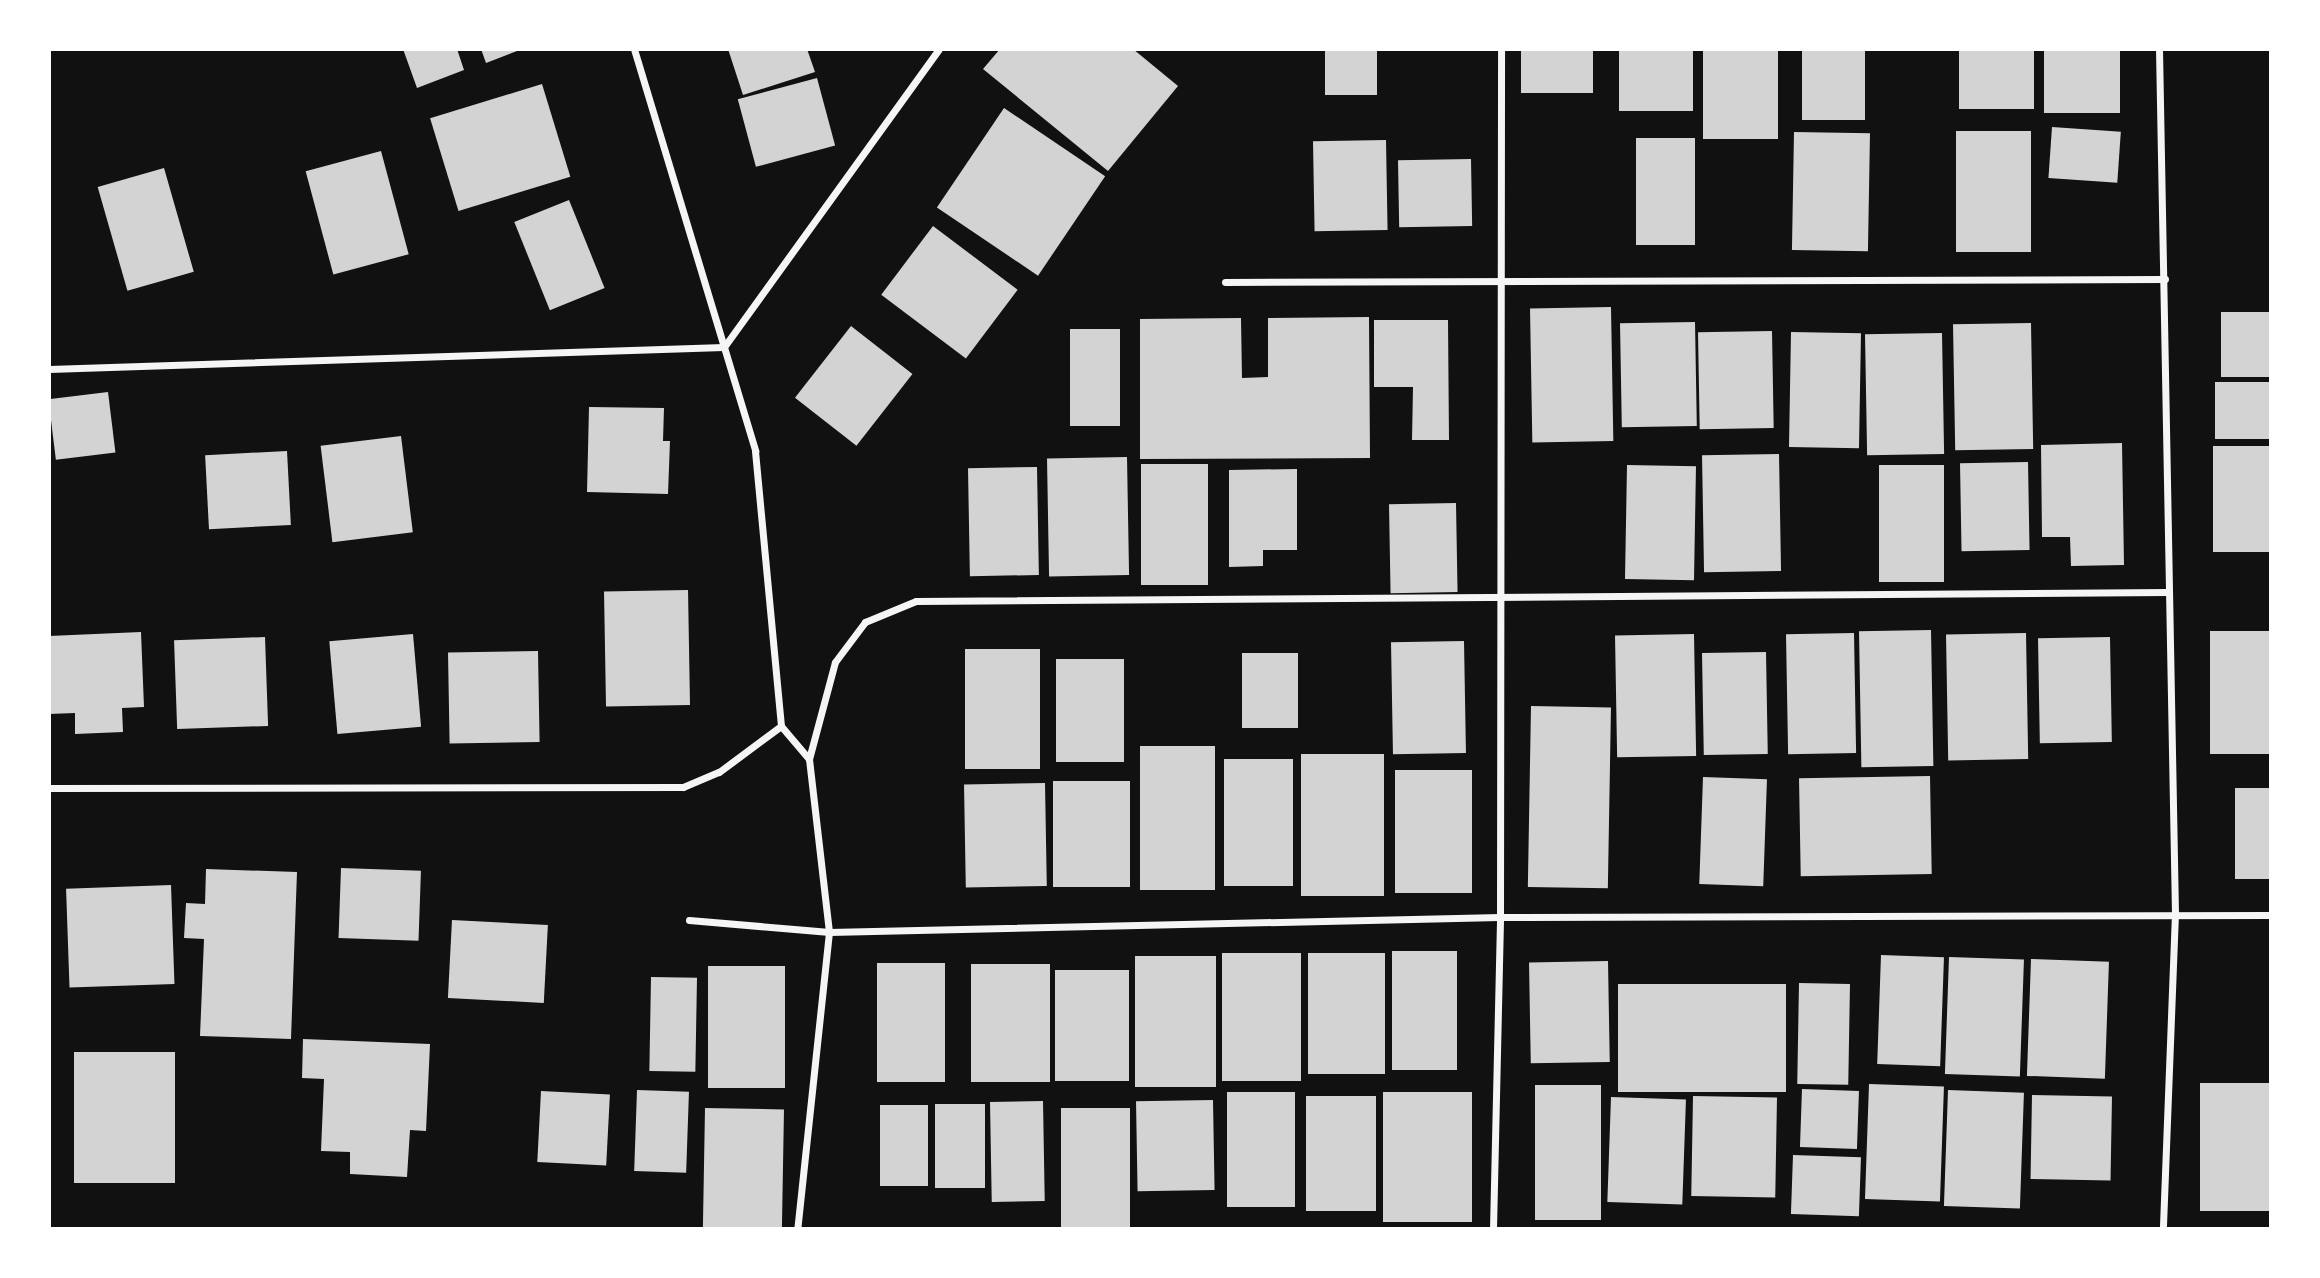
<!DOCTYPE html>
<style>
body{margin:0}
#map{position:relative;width:2320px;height:1278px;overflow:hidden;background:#111;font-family:"Sofia Sans Condensed",sans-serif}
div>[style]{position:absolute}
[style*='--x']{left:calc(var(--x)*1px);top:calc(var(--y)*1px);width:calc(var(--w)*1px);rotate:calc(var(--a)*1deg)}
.building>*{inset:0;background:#d3d3d3;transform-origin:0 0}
.minor>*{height:7px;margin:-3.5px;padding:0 3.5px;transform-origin:3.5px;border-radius:3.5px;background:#f5f5f5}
span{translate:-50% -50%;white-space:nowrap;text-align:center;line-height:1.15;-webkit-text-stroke:5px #fff;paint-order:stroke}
.frame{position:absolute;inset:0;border:51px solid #fff;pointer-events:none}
</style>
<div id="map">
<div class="building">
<div style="clip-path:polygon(403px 49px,457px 49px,464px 70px,417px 88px)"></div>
<div style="clip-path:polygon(481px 49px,522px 49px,486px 63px)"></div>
<div style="clip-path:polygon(728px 49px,807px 49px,815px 72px,743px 95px)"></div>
<div style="clip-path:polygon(1000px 49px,1133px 49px,1178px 86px,1108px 171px,983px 69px)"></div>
<div style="left:1325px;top:49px;width:52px;height:46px"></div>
<div style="left:1521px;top:49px;width:72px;height:44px"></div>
<div style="left:1619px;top:49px;width:74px;height:62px"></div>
<div style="left:1703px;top:49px;width:75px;height:90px"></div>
<div style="left:1802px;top:49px;width:63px;height:71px"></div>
<div style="left:1959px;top:49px;width:75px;height:60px"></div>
<div style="left:2044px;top:49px;width:76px;height:64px"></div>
<div style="left:817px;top:78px;width:70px;height:82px;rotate:75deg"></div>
<div style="left:542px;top:84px;width:97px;height:117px;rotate:73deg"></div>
<div style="left:1004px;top:108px;width:122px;height:120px;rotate:34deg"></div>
<div style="left:2052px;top:127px;width:69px;height:51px;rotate:4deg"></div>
<div style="left:1956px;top:131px;width:75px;height:121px"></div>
<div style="left:1794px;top:132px;width:76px;height:118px;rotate:1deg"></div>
<div style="left:1636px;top:138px;width:59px;height:107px"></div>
<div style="left:1386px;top:140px;width:90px;height:73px;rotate:89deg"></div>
<div style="left:381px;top:151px;width:107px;height:78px;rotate:75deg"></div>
<div style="left:1471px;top:159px;width:67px;height:73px;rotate:89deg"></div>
<div style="left:164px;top:168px;width:108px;height:69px;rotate:74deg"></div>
<div style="left:569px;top:200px;width:95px;height:59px;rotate:68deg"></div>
<div style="left:933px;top:226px;width:106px;height:86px;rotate:37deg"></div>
<div style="left:1611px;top:307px;width:134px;height:81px;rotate:89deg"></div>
<div style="left:2271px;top:312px;width:65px;height:50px;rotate:90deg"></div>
<div style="clip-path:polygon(1369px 317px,1370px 458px,1140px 459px,1140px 319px,1241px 318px,1242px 378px,1268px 377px,1268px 318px)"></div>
<div style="clip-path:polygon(1374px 320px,1448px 320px,1449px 440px,1412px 440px,1413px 387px,1374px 387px)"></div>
<div style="left:1695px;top:322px;width:104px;height:75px;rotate:89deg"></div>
<div style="left:2031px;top:323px;width:126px;height:78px;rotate:89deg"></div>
<div style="left:851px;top:326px;width:78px;height:91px;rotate:38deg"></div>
<div style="left:1070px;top:329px;width:50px;height:97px"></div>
<div style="left:1772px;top:331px;width:97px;height:74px;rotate:89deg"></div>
<div style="left:1791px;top:332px;width:70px;height:115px;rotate:1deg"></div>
<div style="left:1942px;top:333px;width:121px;height:77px;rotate:89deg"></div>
<div style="left:2271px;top:382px;width:57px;height:56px;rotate:90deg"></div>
<div style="left:108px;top:392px;width:61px;height:60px;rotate:83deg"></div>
<div style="clip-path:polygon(589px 407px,664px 408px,663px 441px,670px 441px,668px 494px,587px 492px)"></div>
<div style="left:401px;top:436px;width:97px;height:81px;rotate:83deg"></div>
<div style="clip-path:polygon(2122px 443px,2124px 565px,2071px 566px,2070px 537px,2042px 537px,2041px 445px)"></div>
<div style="left:2271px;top:446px;width:106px;height:58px;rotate:90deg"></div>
<div style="left:287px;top:451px;width:74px;height:82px;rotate:87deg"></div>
<div style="left:1779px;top:454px;width:117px;height:77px;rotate:89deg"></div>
<div style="left:1127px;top:457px;width:118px;height:80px;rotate:89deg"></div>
<div style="left:2028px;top:462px;width:88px;height:68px;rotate:89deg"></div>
<div style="left:1208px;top:464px;width:121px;height:67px;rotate:90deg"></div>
<div style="left:1627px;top:465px;width:69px;height:114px;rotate:1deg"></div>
<div style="left:1879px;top:465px;width:65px;height:117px"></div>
<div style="left:1037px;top:467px;width:108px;height:69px;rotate:89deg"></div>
<div style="clip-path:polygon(1297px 469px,1297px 550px,1263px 550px,1263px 566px,1229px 567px,1229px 470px)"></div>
<div style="left:1456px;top:503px;width:89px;height:67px;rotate:89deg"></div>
<div style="left:688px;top:590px;width:115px;height:84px;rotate:89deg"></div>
<div style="left:1931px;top:630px;width:136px;height:72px;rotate:89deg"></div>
<div style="left:2271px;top:631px;width:123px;height:61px;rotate:90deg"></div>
<div style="clip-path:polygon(141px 632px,144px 707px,122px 708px,123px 732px,75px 734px,75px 713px,49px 714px,49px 636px)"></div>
<div style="left:1854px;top:633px;width:120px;height:68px;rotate:89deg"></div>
<div style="left:2026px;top:633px;width:126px;height:80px;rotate:89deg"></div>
<div style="left:413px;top:634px;width:93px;height:84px;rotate:85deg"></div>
<div style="left:1694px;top:634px;width:122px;height:79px;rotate:89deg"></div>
<div style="left:265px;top:637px;width:89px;height:91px;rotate:88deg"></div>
<div style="left:2110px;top:637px;width:105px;height:72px;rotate:89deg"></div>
<div style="left:1464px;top:641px;width:112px;height:73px;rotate:89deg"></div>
<div style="left:1040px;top:649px;width:120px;height:75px;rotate:90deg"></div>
<div style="left:538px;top:651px;width:91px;height:90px;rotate:89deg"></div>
<div style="left:1766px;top:652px;width:102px;height:64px;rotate:89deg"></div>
<div style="left:1242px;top:653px;width:56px;height:75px"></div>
<div style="left:1124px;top:659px;width:103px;height:68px;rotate:90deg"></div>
<div style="left:1531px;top:706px;width:80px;height:181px;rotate:1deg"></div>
<div style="left:1140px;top:746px;width:75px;height:144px"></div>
<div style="left:1384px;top:754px;width:142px;height:83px;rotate:90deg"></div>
<div style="left:1293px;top:759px;width:127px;height:69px;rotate:90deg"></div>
<div style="left:1472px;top:770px;width:123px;height:77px;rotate:90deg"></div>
<div style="left:1930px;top:776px;width:98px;height:131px;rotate:89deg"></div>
<div style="left:1703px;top:777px;width:64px;height:107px;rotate:2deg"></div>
<div style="left:1130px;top:781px;width:106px;height:77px;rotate:90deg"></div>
<div style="left:1045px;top:783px;width:103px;height:81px;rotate:89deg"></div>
<div style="left:2271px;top:788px;width:91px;height:36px;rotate:90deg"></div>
<div style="left:341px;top:868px;width:80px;height:70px;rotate:2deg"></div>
<div style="clip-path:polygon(206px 869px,297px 872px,291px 1039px,200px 1036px,204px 939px,184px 938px,186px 903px,205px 904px)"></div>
<div style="left:171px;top:885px;width:99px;height:105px;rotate:88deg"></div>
<div style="left:452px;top:920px;width:96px;height:78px;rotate:3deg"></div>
<div style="left:1457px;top:951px;width:119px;height:65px;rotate:90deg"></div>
<div style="left:1301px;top:953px;width:128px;height:79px;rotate:90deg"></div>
<div style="left:1385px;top:953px;width:121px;height:77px;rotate:90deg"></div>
<div style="left:1881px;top:955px;width:63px;height:109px;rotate:2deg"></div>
<div style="left:1135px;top:956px;width:81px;height:131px"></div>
<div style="left:1949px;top:957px;width:75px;height:117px;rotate:2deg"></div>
<div style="left:2031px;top:959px;width:78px;height:117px;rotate:2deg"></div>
<div style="left:1608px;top:961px;width:101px;height:79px;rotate:89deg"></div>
<div style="left:945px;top:963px;width:119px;height:68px;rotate:90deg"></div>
<div style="left:1050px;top:964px;width:118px;height:79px;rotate:90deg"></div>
<div style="left:785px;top:966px;width:122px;height:77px;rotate:90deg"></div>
<div style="left:1129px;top:970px;width:111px;height:74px;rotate:90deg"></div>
<div style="left:651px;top:977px;width:46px;height:94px;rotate:1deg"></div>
<div style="left:1799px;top:983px;width:51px;height:101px;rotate:1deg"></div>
<div style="left:1618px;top:984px;width:168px;height:108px"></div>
<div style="clip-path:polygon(303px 1039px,430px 1044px,426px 1131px,410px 1130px,407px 1177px,350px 1174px,350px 1152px,321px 1151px,324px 1079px,302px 1078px)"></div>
<div style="left:175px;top:1052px;width:131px;height:101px;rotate:90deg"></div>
<div style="left:2271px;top:1083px;width:128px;height:71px;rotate:90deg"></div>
<div style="left:1869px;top:1084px;width:75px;height:115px;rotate:2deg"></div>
<div style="left:1535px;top:1085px;width:66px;height:135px"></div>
<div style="left:1802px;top:1089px;width:57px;height:58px;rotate:2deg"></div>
<div style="left:637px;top:1090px;width:52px;height:81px;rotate:2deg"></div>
<div style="left:1948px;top:1090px;width:76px;height:116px;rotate:2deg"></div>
<div style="left:541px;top:1091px;width:69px;height:71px;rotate:3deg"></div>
<div style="left:1295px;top:1092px;width:115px;height:68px;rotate:90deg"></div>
<div style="left:1472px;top:1092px;width:130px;height:89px;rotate:90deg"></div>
<div style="left:2032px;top:1095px;width:80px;height:84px;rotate:1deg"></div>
<div style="left:1376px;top:1096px;width:115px;height:70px;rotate:90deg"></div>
<div style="left:1693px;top:1096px;width:84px;height:100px;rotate:1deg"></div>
<div style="left:1611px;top:1097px;width:75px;height:105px;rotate:2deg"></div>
<div style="left:1213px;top:1100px;width:90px;height:77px;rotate:89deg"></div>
<div style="left:1043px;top:1101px;width:100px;height:53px;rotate:89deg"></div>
<div style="left:985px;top:1104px;width:84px;height:50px;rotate:90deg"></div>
<div style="left:928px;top:1105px;width:81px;height:48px;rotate:90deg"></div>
<div style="left:705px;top:1108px;width:79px;height:121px;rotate:1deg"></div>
<div style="left:1061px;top:1108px;width:69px;height:121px"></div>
<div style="left:1793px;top:1155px;width:68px;height:59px;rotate:2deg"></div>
</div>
<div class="minor">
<div style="--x:634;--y:49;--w:420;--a:73.2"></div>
<div style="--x:755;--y:451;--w:276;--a:84.6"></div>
<div style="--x:781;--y:726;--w:43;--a:49.7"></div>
<div style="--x:809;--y:759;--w:174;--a:83.4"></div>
<div style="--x:829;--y:932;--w:299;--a:96.1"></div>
<div style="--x:2159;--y:49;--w:864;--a:88.94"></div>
<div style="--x:2175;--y:913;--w:316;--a:92.2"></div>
<div style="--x:1225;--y:282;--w:940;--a:-0.18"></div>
<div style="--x:49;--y:369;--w:675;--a:-1.87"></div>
<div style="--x:724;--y:347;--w:367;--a:-54.2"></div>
<div style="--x:809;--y:759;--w:100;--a:-75"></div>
<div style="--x:835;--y:662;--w:50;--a:-53.1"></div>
<div style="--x:865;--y:622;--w:55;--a:-22.4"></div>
<div style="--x:916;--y:601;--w:1252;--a:-0.41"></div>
<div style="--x:49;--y:788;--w:634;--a:-0.09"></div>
<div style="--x:683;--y:787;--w:39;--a:-23"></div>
<div style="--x:719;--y:772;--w:77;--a:-36.6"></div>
<div style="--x:689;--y:920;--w:141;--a:4.9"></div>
<div style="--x:829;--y:932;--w:671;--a:-1.28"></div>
<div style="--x:1500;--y:917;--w:771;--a:-0.15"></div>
<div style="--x:1493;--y:1229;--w:312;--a:-88.7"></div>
<div style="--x:1500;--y:917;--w:868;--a:-89.93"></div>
</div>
<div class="frame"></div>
</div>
